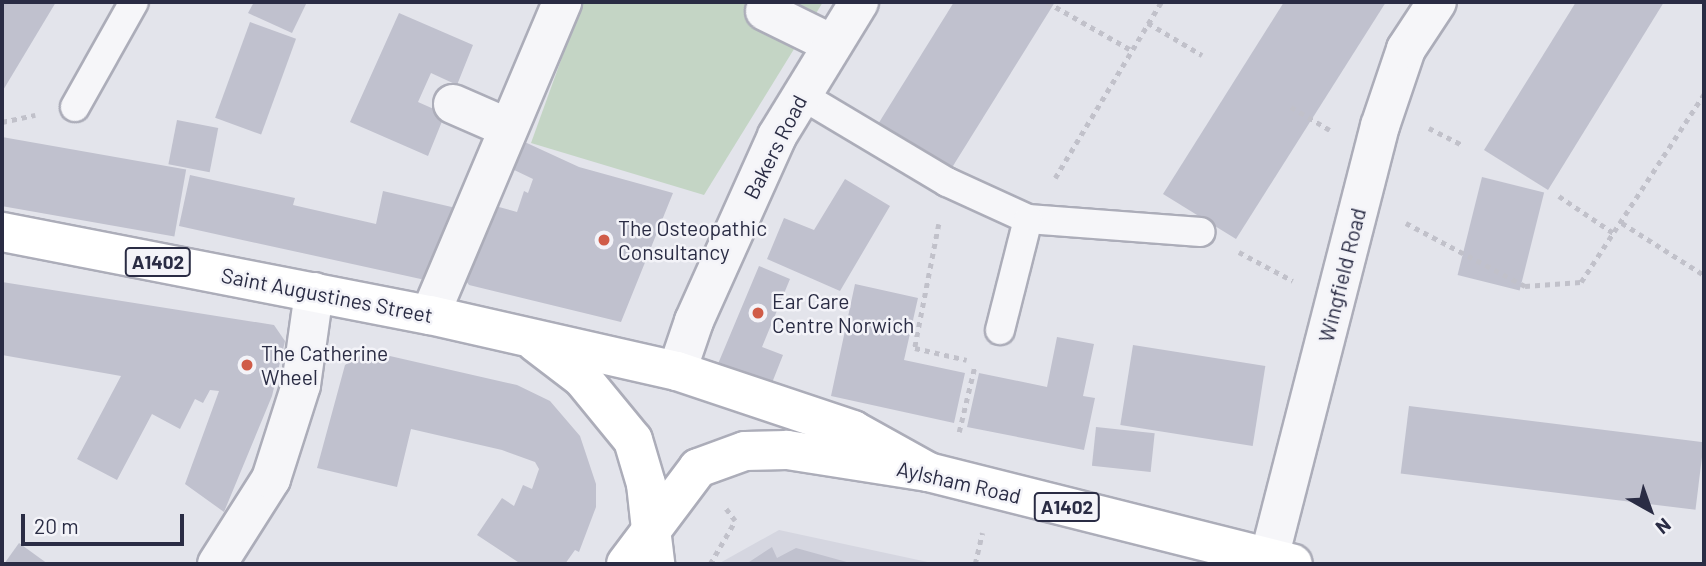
<!DOCTYPE html>
<style>
body{margin:0}
#map{position:relative;width:1706px;height:566px;overflow:hidden;background:#e3e4eb;font-family:Barlow,sans-serif}
div>[style]{position:absolute}
[style*='--x']{left:calc(var(--x)*1px);top:calc(var(--y)*1px);width:calc(var(--w)*1px);rotate:calc(var(--a)*1deg)}
.built>*{inset:0;background:#d5d6e0}
.green>*{inset:0;background:#c4d5c5}
.building>*{inset:0;background:#c0c1ce;transform-origin:0 0}
.path>*{height:4.5px;margin-top:-2.25px;transform-origin:0;background:repeating-linear-gradient(90deg,#c1c1ca 0 5px,transparent 0 10px)}
.roads{filter:drop-shadow(2px 0 #acadb9) drop-shadow(-2px 0 #acadb9) drop-shadow(0 2px #acadb9) drop-shadow(0 -2px #acadb9)}
.lane>*{height:28px;margin:-14px;padding:0 14px;transform-origin:14px;border-radius:14px;background:#f6f6f9}
.street>*{height:38px;margin:-19px;padding:0 19px;transform-origin:19px;border-radius:19px;background:#f6f6f9}
.secondary>*{height:38px;margin:-19px;padding:0 19px;transform-origin:19px;border-radius:19px;background:#fff}
.primary>*{height:38px;margin:-19px;padding:0 19px;transform-origin:19px;border-radius:19px;background:#fff}
.dots>*{width:19px;height:19px;translate:-50% -50%;box-sizing:border-box;border:4px solid #f3f3f8;border-radius:50%}
span{translate:-50% -50%;white-space:nowrap;text-align:center;line-height:1.15;-webkit-text-stroke:5px #f3f3f8;paint-order:stroke}
.shield-label span{padding:2px 5px;background:#f3f3f8;border:2px solid;border-radius:5px;-webkit-text-stroke-width:0}
.shield-label{font-size:19px;color:#2a2c44;font-weight:700}
.street-label{font-size:21px;color:#2a2c44}
.poi-label{font-size:21px;color:#2a2c44}
.left{translate:0 -50%;text-align:left}
.frame{position:absolute;inset:0;border:4px solid #2a2c44;pointer-events:none}
.north{position:absolute;left:1615px;top:475px;width:70px;height:70px;-webkit-text-stroke:5px #f3f3f8;paint-order:stroke;rotate:140deg;font-size:19px;font-weight:700;line-height:28px;text-align:center;color:#2a2c44}
.north::after{content:'';display:block;margin:auto;width:24px;height:32px;background:#2a2c44;clip-path:polygon(50% 0,100% 100%,50% 72%,0 100%)}
.scale{position:absolute;left:21px;top:514px;width:163px;height:32px;box-sizing:border-box;border:4px solid #2a2c44;border-top:0;padding-left:9px;font-size:21px;line-height:24px;white-space:nowrap;color:#2a2c44;-webkit-text-stroke:5px #f3f3f8;paint-order:stroke}
</style>
<div id="map">
<div class="built">
<div style="clip-path:polygon(779px 530px,937px 564px,718px 564px)"></div>
</div>
<div class="green">
<div style="clip-path:polygon(582px 2px,823px 2px,704px 195px,531px 143px)"></div>
</div>
<div class="building">
<div style="clip-path:polygon(2px 2px,56px 2px,2px 92px)"></div>
<div style="clip-path:polygon(254px 2px,307px 2px,292px 33px,248px 13px)"></div>
<div style="clip-path:polygon(954px 2px,1055px 2px,948px 174px,875px 129px)"></div>
<div style="clip-path:polygon(1284px 2px,1386px 2px,1236px 239px,1163px 194px)"></div>
<div style="clip-path:polygon(1576px 2px,1664px 2px,1548px 190px,1484px 150px)"></div>
<div style="clip-path:polygon(399px 13px,473px 45px,457px 85px,431px 73px,418px 102px,445px 114px,428px 156px,350px 122px)"></div>
<div style="left:250px;top:22px;width:49px;height:102px;rotate:20deg"></div>
<div style="left:177px;top:120px;width:42px;height:45px;rotate:11deg"></div>
<div style="left:2px;top:137px;width:187px;height:68px;rotate:10deg"></div>
<div style="clip-path:polygon(516px 138px,579px 167px,673px 193px,621px 322px,469px 285px,462px 275px,488px 204px,517px 212px,524px 191px,528px 193px,533px 179px,506px 166px)"></div>
<div style="clip-path:polygon(190px 175px,295px 198px,293px 205px,376px 224px,383px 191px,456px 208px,439px 283px,179px 226px)"></div>
<div style="left:1482px;top:177px;width:64px;height:101px;rotate:14deg"></div>
<div style="clip-path:polygon(845px 179px,890px 206px,840px 291px,767px 259px,784px 218px,814px 230px)"></div>
<div style="clip-path:polygon(759px 266px,790px 279px,762px 347px,783px 355px,768px 393px,715px 371px)"></div>
<div style="clip-path:polygon(2px 282px,274px 325px,285px 341px,272px 396px,224px 512px,185px 484px,219px 391px,210px 390px,203px 403px,195px 399px,180px 429px,152px 414px,117px 480px,77px 459px,121px 376px,2px 355px)"></div>
<div style="clip-path:polygon(855px 284px,918px 298px,904px 360px,965px 373px,954px 423px,831px 396px)"></div>
<div style="clip-path:polygon(1057px 337px,1094px 344px,1083px 396px,1095px 398px,1084px 450px,967px 427px,979px 373px,1047px 387px)"></div>
<div style="left:1133px;top:345px;width:134px;height:81px;rotate:9deg"></div>
<div style="clip-path:polygon(368px 351px,517px 385px,550px 401px,580px 436px,596px 484px,596px 507px,579px 552px,575px 550px,565px 564px,521px 564px,477px 535px,502px 498px,514px 506px,523px 485px,532px 489px,539px 469px,535px 462px,502px 450px,411px 429px,397px 487px,317px 468px,345px 365px)"></div>
<div style="left:1409px;top:406px;width:297px;height:68px;rotate:7deg"></div>
<div style="left:1096px;top:427px;width:59px;height:39px;rotate:6deg"></div>
<div style="clip-path:polygon(19px 543px,48px 564px,4px 564px)"></div>
<div style="clip-path:polygon(772px 547px,777px 558px,796px 548px,854px 564px,746px 564px)"></div>
</div>
<div class="path">
<div style="--x:1047;--y:2;--w:97;--a:29.7"></div>
<div style="--x:1148;--y:23;--w:63;--a:30.7"></div>
<div style="--x:1291;--y:107;--w:45;--a:30.5"></div>
<div style="--x:2;--y:122;--w:34;--a:-12"></div>
<div style="--x:1429;--y:128;--w:37;--a:27"></div>
<div style="--x:1055;--y:178;--w:205;--a:-58.9"></div>
<div style="--x:1559;--y:196;--w:68;--a:34.2"></div>
<div style="--x:1406;--y:223;--w:135;--a:27.9"></div>
<div style="--x:1525;--y:286;--w:56;--a:-4.1"></div>
<div style="--x:1581;--y:282;--w:225;--a:-56.8"></div>
<div style="--x:1622;--y:223;--w:97;--a:32.4"></div>
<div style="--x:939;--y:224;--w:126;--a:101"></div>
<div style="--x:915;--y:348;--w:53;--a:13"></div>
<div style="--x:1239;--y:252;--w:61;--a:28.2"></div>
<div style="--x:959;--y:432;--w:69;--a:-76.6"></div>
<div style="--x:710;--y:564;--w:50;--a:-59.8"></div>
<div style="--x:735;--y:521;--w:15;--a:-127"></div>
<div style="--x:975;--y:564;--w:32;--a:-77"></div>
</div>
<div class="roads">
<div class="lane">
<div style="--x:801;--y:95;--w:170;--a:30.8"></div>
<div style="--x:947;--y:182;--w:89;--a:24.6"></div>
<div style="--x:1028;--y:219;--w:173;--a:4.3"></div>
<div style="--x:75;--y:107;--w:120;--a:-60.7"></div>
<div style="--x:1000;--y:330;--w:114;--a:-75.8"></div>
</div>
<div class="street">
<div style="--x:765;--y:11;--w:75;--a:26.2"></div>
<div style="--x:453;--y:104;--w:60;--a:23.6"></div>
<div style="--x:430;--y:315;--w:340;--a:-67.1"></div>
<div style="--x:677;--y:371;--w:53;--a:-71.2"></div>
<div style="--x:694;--y:321;--w:203;--a:-65.8"></div>
<div style="--x:777;--y:136;--w:157;--a:-58.5"></div>
<div style="--x:1269;--y:558;--w:446;--a:-75.6"></div>
<div style="--x:1380;--y:126;--w:81;--a:-71.3"></div>
<div style="--x:1406;--y:49;--w:56;--a:-56.6"></div>
<div style="--x:217;--y:564;--w:101;--a:-57.6"></div>
<div style="--x:271;--y:479;--w:99;--a:-72.3"></div>
<div style="--x:301;--y:385;--w:94;--a:-82"></div>
</div>
<div class="secondary">
<div style="--x:651;--y:529;--w:35;--a:83"></div>
</div>
<div class="primary">
<div style="--x:2;--y:232;--w:436;--a:11"></div>
<div style="--x:430;--y:315;--w:253;--a:12.8"></div>
<div style="--x:677;--y:371;--w:186;--a:18.5"></div>
<div style="--x:853;--y:430;--w:86;--a:29.2"></div>
<div style="--x:536;--y:343;--w:58;--a:37.3"></div>
<div style="--x:582;--y:378;--w:80;--a:50.6"></div>
<div style="--x:633;--y:440;--w:46;--a:73.5"></div>
<div style="--x:646;--y:484;--w:45;--a:83.7"></div>
<div style="--x:626;--y:564;--w:120;--a:-53.1"></div>
<div style="--x:698;--y:468;--w:50;--a:-19.9"></div>
<div style="--x:745;--y:451;--w:42;--a:-1.4"></div>
<div style="--x:787;--y:450;--w:143;--a:8.9"></div>
<div style="--x:928;--y:472;--w:376;--a:14.1"></div>
</div>
</div>
<div class="dots">
<div style="left:604px;top:240px;background:#d05c48"></div>
<div style="left:758px;top:313px;background:#d05c48"></div>
<div style="left:247px;top:365px;background:#d05c48"></div>
</div>
<div class="shield-label">
<span style="left:158px;top:262px">A1402</span>
<span style="left:1067px;top:507px">A1402</span>
</div>
<div class="street-label">
<span style="left:775px;top:147px;rotate:-63deg">Bakers Road</span>
<span style="left:1342px;top:275px;rotate:-76deg">Wingfield Road</span>
<span style="left:327px;top:295px;rotate:11deg">Saint Augustines Street</span>
<span style="left:959px;top:482px;rotate:13deg">Aylsham Road</span>
</div>
<div class="poi-label">
<span class="left" style="left:618px;top:240px">The Osteopathic<br>Consultancy</span>
<span class="left" style="left:772px;top:313px">Ear Care<br>Centre Norwich</span>
<span class="left" style="left:261px;top:365px">The Catherine<br>Wheel</span>
</div>
<div class="frame"></div>
<div class="north">N</div>
<div class="scale">20 m</div>
</div>
